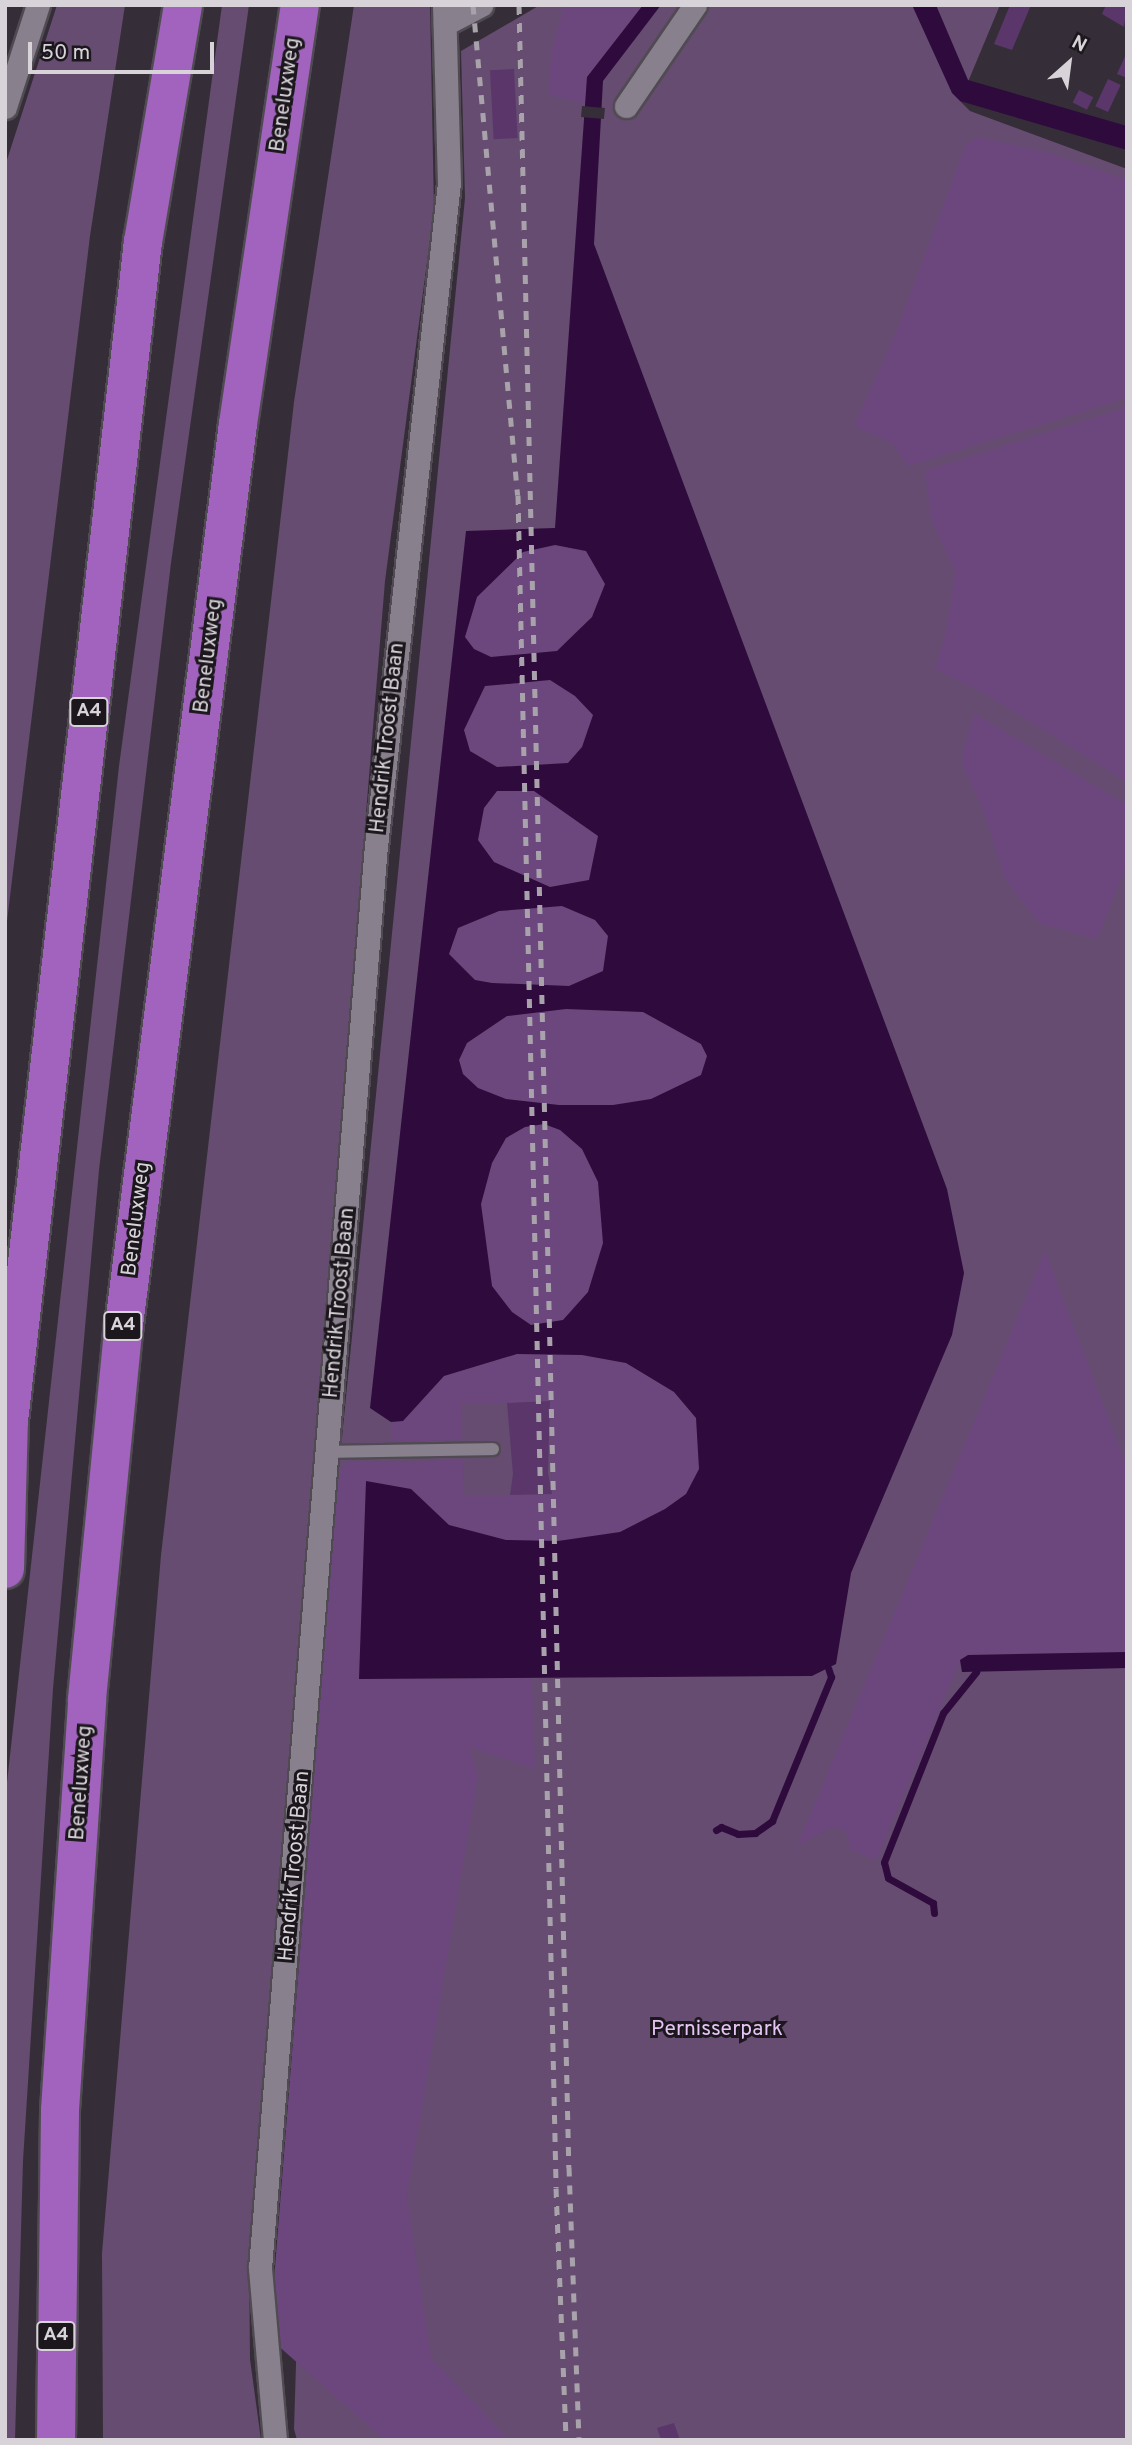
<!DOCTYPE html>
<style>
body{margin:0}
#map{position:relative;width:1132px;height:2445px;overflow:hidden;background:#352e38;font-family:Overpass,sans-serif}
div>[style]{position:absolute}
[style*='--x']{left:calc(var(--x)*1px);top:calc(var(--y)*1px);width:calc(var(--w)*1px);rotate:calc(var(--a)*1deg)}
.green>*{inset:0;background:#654c70}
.forest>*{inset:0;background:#6c477d}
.water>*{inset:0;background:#2f0a3d}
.pier>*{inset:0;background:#352e38;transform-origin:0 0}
.stream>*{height:7px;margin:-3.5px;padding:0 3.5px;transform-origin:3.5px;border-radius:3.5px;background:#2f0a3d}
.building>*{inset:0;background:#5b366b;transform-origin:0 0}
.roads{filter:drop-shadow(2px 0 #504b53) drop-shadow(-2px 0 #504b53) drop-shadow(0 2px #504b53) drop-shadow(0 -2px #504b53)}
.service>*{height:12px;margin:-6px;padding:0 6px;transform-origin:6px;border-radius:6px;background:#88808c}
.minor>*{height:23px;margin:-11.5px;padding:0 11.5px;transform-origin:11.5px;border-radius:11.5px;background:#88808c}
.motorway>*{height:38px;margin:-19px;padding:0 19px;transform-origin:19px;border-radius:19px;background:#a163bd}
.rail>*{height:5px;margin-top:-2.5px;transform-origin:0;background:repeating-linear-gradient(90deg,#a8a3ab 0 9px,transparent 0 18px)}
span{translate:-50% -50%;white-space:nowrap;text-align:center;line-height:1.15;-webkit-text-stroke:6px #1b171c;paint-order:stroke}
.shield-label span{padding:2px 5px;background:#1b171c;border:2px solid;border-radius:5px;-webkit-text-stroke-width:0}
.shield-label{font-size:19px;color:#d7d3d9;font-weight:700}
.street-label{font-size:21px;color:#d7d3d9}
.park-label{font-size:21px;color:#e6c4f5}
.frame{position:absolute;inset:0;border:7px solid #d7d3d9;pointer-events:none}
.north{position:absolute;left:1034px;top:28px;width:70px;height:70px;-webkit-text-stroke:5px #1b171c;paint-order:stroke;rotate:28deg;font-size:19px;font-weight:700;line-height:28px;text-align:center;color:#d7d3d9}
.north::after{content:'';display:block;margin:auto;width:24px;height:32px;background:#d7d3d9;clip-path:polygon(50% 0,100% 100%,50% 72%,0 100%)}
.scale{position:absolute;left:28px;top:42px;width:186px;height:32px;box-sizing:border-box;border:4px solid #d7d3d9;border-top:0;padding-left:9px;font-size:21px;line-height:24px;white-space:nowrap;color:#d7d3d9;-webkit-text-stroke:5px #1b171c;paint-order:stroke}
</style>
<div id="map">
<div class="green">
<div style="clip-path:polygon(57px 5px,125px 5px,90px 236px,5px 938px,5px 166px)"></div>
<div style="clip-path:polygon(222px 5px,249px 5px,171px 563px,99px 1170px,53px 1689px,23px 2161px,15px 2440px,5px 2440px,5px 1801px,119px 766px)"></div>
<div style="clip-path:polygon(354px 5px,430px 5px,434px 209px,385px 581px,249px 2245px,250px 2359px,261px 2440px,103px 2440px,102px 2253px,161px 1555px,294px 402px)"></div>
<div style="clip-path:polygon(540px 5px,1000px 5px,960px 101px,970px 111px,1127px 169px,1127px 2440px,297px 2440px,294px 2429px,317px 1689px,465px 198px,461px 51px)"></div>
</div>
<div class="forest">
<div style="clip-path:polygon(564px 5px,643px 5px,587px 77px,586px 104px,549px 95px,551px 54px)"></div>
<div style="clip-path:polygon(978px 137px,1053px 154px,1127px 180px,1127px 398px,908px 466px,893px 444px,854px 426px,897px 330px,965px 146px)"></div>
<div style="clip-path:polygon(1127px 407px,1127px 782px,984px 693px,935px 669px,947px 629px,955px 571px,931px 519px,925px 471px)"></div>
<div style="clip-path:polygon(555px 545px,586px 551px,605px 584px,592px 617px,557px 651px,491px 657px,474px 649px,464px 637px,477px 597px,523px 551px)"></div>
<div style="clip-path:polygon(550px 680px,575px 696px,593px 715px,582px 747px,568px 763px,498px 767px,470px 751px,464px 730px,485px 686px)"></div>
<div style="clip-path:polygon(974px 713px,1127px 805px,1127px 864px,1097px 939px,1040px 924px,1005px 879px,982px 807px,964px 769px,962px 757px)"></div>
<div style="clip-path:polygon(496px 791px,534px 791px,598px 836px,589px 880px,550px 887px,494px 862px,478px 840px,484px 808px)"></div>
<div style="clip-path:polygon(562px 906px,595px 920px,608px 936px,603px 971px,569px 986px,492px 983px,475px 980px,449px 954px,458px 927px,499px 911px)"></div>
<div style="clip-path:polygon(566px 1009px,643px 1012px,701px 1044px,707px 1055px,701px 1075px,651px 1099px,613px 1105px,559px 1105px,506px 1099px,478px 1088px,463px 1074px,459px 1060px,467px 1043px,507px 1016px)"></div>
<div style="clip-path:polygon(544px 1124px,560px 1129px,582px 1149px,598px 1182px,603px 1243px,588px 1292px,563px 1320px,531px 1325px,512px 1312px,492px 1286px,481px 1204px,492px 1163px,506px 1138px,525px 1127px)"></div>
<div style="clip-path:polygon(1045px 1251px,1127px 1467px,1127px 1652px,969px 1655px,961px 1659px,876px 1860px,850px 1849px,847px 1833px,841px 1828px,833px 1827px,797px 1846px)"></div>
<div style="clip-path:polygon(517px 1354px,582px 1355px,626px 1363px,651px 1375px,674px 1392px,696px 1418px,699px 1469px,686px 1494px,665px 1509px,620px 1532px,558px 1541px,506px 1540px,449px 1525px,411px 1489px,366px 1482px,359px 1679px,532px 1678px,535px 1769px,469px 1747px,478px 1776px,407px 2196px,431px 2358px,505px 2436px,503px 2440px,385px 2440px,275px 2343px,274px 2280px,338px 1472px,348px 1462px,463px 1460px,464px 1496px,552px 1494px,550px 1402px,461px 1404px,462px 1440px,393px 1442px,391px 1422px,403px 1421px,444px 1376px)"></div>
</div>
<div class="water">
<div style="clip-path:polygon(evenodd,643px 5px,661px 5px,603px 81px,594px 244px,947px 1189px,964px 1273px,952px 1335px,851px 1573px,836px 1664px,812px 1676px,359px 1679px,366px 1481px,411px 1489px,449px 1525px,506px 1540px,558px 1541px,620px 1532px,665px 1509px,686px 1494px,699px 1469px,696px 1418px,674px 1392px,626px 1363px,582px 1355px,517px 1354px,444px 1376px,403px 1421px,391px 1422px,370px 1408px,466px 531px,555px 528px,587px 77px,643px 5px,555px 545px,586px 551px,605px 584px,592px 617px,557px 651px,491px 657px,474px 649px,465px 637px,477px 597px,523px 552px,555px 545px,643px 5px,550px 680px,575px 696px,593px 715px,582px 747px,568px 763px,497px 767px,470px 751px,464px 730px,485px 686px,550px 680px,643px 5px,497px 791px,534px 791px,598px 836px,589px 880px,550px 887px,494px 862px,478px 840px,484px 808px,497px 791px,643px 5px,562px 906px,595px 920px,608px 936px,603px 971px,569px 986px,492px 983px,475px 980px,449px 954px,458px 928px,499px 911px,562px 906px,643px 5px,566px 1009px,643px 1012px,701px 1044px,707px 1056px,701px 1075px,651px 1099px,613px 1105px,559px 1105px,506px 1099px,478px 1088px,463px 1074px,459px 1060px,467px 1043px,507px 1016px,566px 1009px,643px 5px,544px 1124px,560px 1130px,582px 1149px,598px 1182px,603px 1243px,588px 1292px,563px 1320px,531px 1325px,512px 1312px,492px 1286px,481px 1204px,492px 1163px,506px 1138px,525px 1127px,544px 1124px)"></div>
<div style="clip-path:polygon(912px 5px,936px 5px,968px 80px,1127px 126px,1127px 150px,960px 101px,952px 93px)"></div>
<div style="clip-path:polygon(1127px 1652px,1127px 1668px,962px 1672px,960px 1660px,968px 1655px)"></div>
</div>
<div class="pier">
<div style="left:582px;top:106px;width:23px;height:11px;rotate:5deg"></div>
</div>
<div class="stream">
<div style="--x:716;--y:1830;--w:6;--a:-31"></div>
<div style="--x:721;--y:1827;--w:18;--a:22"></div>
<div style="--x:738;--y:1834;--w:17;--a:-3"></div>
<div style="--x:755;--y:1833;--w:21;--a:-35"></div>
<div style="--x:772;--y:1821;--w:156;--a:-67.7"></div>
<div style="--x:831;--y:1677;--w:9;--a:-108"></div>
<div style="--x:934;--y:1913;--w:10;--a:-96"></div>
<div style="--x:933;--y:1903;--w:51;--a:-150.9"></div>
<div style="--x:888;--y:1878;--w:16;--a:-104"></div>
<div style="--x:884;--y:1862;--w:160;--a:-68.4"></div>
<div style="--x:943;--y:1713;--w:53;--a:-51.2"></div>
</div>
<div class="building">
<div style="clip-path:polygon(1010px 5px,1031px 5px,1012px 50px,994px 44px)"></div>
<div style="clip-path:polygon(1106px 5px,1127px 5px,1124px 27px,1102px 14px)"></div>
<div style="clip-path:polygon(1127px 52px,1127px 78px,1117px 74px)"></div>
<div style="left:514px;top:69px;width:69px;height:24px;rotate:87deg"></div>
<div style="left:1108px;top:79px;width:14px;height:30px;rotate:25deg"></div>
<div style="left:1079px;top:90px;width:16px;height:14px;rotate:27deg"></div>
<div style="clip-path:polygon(550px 1401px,548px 1473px,552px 1494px,510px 1495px,513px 1474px,507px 1403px)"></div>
<div style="clip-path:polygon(674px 2423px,680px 2440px,661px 2440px,657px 2428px)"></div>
</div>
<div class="roads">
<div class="service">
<div style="--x:328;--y:1452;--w:165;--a:-1"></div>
</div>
<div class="minor">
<div style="--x:445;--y:24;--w:41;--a:-27.8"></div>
<div style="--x:626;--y:106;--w:122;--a:-55.7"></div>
<div style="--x:5;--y:107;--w:107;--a:-72.1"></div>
<div style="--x:275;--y:2440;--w:173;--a:-95"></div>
<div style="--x:260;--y:2268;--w:1427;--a:-85.34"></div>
<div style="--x:376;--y:846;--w:667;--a:-83.72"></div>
<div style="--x:449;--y:183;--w:178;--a:-91.6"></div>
</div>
<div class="motorway">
<div style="--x:5;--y:1569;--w:148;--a:-88.5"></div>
<div style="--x:9;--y:1421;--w:1187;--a:-83.52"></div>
<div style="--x:143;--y:242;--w:240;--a:-80.4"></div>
<div style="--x:56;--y:2440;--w:330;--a:-89.3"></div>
<div style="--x:60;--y:2110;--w:412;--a:-86.2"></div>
<div style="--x:87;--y:1699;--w:376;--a:-84.4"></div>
<div style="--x:124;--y:1325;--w:908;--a:-82.79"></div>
<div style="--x:238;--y:424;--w:424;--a:-81.6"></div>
</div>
</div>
<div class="rail">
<div style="--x:473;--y:5;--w:492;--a:84.8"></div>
<div style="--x:518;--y:495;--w:1693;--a:88.71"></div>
<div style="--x:556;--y:2188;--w:252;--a:87.7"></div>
<div style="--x:519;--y:5;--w:2163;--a:88.68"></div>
<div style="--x:569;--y:2167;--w:273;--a:87.9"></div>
</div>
<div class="shield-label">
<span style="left:89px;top:712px">A4</span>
<span style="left:123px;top:1326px">A4</span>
<span style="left:56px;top:2336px">A4</span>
</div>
<div class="street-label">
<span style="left:286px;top:95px;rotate:-82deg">Beneluxweg</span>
<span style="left:209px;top:656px;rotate:-83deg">Beneluxweg</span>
<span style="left:388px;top:738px;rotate:-84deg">Hendrik Troost Baan</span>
<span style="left:137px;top:1219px;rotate:-83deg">Beneluxweg</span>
<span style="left:340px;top:1303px;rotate:-85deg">Hendrik Troost Baan</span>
<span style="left:82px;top:1783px;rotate:-86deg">Beneluxweg</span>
<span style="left:295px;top:1866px;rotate:-85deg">Hendrik Troost Baan</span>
</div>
<div class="park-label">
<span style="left:717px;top:2030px">Pernisserpark</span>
</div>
<div class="frame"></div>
<div class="north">N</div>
<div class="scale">50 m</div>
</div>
